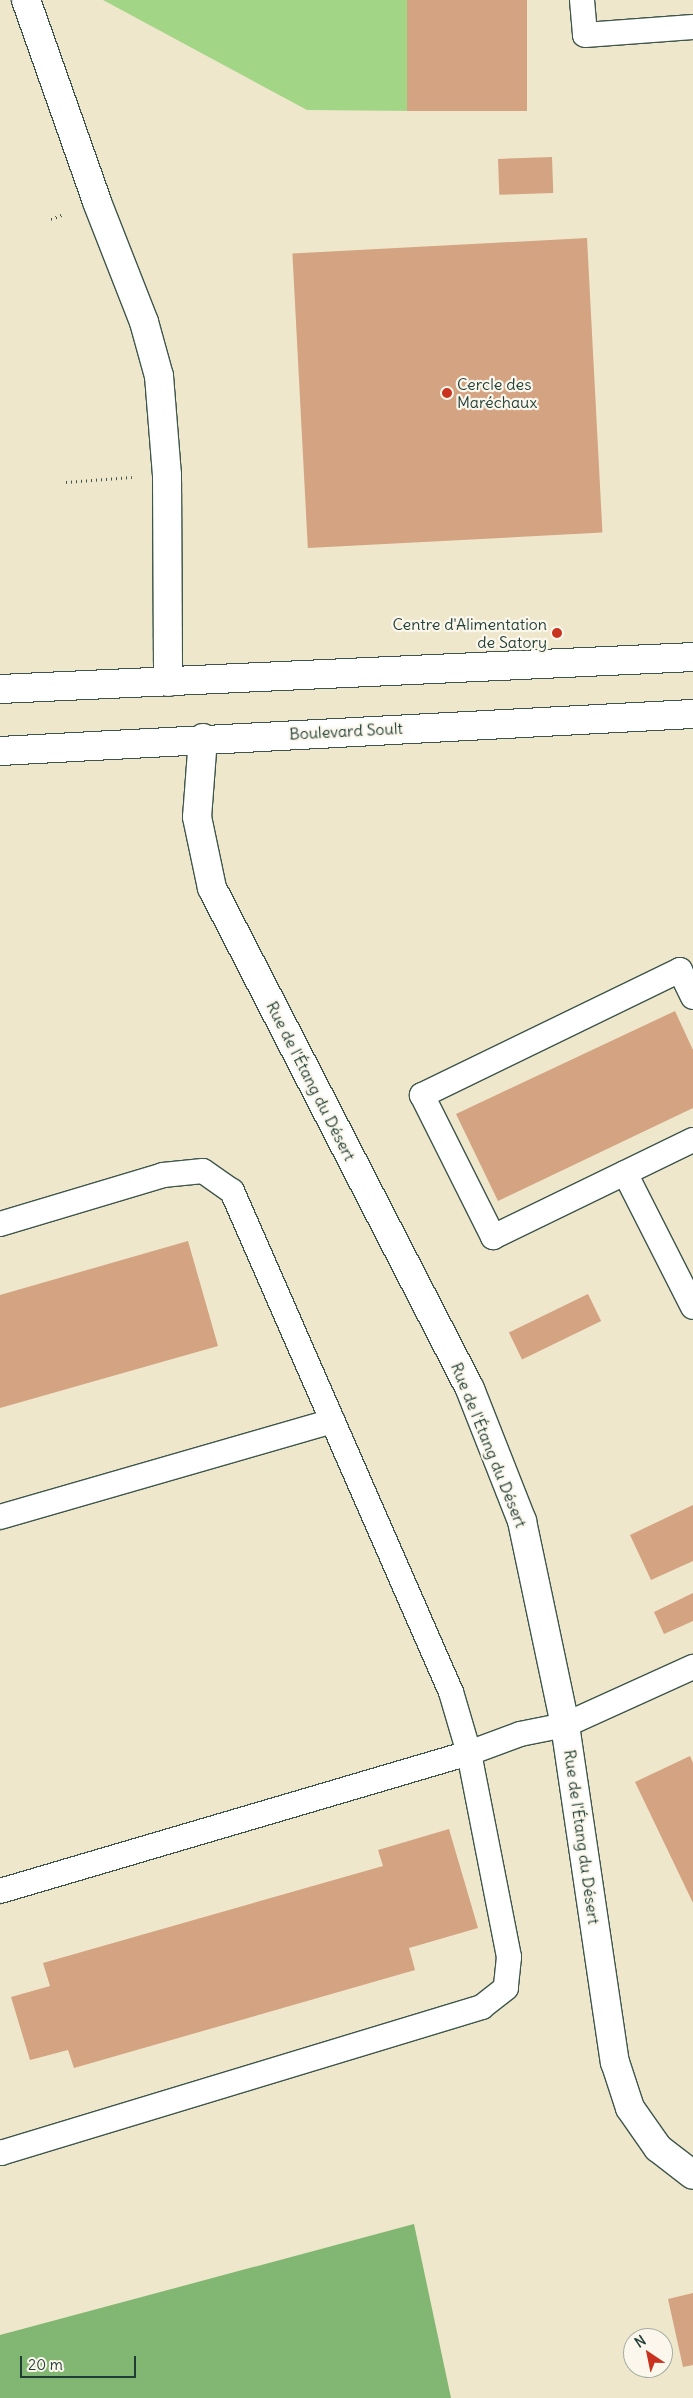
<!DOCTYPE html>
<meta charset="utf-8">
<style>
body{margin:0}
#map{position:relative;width:693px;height:2398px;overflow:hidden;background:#efe7cb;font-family:Delius,sans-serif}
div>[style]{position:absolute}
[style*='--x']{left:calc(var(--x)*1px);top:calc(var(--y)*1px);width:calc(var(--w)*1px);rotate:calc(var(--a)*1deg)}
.green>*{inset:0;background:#a2d686}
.forest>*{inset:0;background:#81b773}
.building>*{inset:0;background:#d3a382;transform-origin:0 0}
.path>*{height:3px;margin-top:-1.5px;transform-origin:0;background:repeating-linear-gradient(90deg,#3e564b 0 1px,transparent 0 5px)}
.roads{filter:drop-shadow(1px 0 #3e564b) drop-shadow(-1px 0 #3e564b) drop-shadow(0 1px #3e564b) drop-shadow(0 -1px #3e564b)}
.lane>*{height:24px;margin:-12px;padding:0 12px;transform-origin:12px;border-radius:12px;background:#fff}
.street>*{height:28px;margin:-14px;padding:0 14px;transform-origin:14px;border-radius:14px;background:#fff}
.dots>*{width:14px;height:14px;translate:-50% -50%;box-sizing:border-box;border:2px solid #fbf7ec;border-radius:50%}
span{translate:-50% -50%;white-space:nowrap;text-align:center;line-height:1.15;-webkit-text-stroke:4.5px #fbf7ec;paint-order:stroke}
.poi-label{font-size:16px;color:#1f3d34}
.left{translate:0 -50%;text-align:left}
.right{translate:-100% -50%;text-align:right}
.street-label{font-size:16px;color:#1f3d34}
.north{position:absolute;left:623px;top:2328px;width:50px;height:50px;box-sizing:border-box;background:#fbf7ec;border:1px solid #a3ada2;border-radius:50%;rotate:326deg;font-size:14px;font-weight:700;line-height:20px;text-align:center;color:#1f3d34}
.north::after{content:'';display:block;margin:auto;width:18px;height:22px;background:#c8321e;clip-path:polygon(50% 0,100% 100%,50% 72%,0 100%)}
.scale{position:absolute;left:20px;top:2356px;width:116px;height:22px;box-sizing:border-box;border:2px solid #1f3d34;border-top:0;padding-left:6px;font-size:15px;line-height:18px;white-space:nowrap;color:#1f3d34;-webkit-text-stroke:4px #fbf7ec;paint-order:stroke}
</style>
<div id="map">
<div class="green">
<div style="clip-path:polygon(103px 0,407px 0,413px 111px,307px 110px)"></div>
</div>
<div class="forest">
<div style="clip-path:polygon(414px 2224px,451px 2398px,0 2398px,0 2335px)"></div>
</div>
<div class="building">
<div style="left:407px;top:0;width:120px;height:111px"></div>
<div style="left:552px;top:157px;width:36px;height:54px;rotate:88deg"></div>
<div style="left:587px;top:238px;width:295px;height:295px;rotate:87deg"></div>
<div style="clip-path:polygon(675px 1011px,693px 1050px,693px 1108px,498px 1201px,456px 1114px)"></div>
<div style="clip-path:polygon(188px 1241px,218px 1346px,0 1408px,0 1295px)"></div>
<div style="left:588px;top:1294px;width:30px;height:88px;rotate:64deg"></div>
<div style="clip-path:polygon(693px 1505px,693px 1561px,651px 1580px,630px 1535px)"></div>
<div style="clip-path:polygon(693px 1593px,693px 1621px,664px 1634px,654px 1612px)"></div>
<div style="clip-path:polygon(690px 1756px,693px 1763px,693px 1903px,635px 1782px)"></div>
<div style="clip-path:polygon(449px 1829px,478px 1928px,409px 1948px,415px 1970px,74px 2068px,68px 2050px,30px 2060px,11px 1997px,50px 1986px,43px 1963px,383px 1866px,378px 1850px)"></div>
<div style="clip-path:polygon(693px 2293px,693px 2365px,683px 2367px,668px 2299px)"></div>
</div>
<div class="path">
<div style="--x:51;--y:219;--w:14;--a:-21"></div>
<div style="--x:66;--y:482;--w:66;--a:-4.3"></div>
</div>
<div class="roads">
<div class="lane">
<div style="--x:582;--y:0;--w:35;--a:85"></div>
<div style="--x:585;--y:35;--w:108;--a:-4.2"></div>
<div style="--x:693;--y:997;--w:30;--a:-116"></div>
<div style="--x:680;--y:970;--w:287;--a:154.1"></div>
<div style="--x:422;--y:1095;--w:159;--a:63.4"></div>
<div style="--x:493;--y:1237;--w:222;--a:-25.9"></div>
<div style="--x:625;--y:1173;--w:150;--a:63.1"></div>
<div style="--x:0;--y:1224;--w:170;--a:-16.7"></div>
<div style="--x:163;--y:1175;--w:40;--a:-5.7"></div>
<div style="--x:203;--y:1171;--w:35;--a:35"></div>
<div style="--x:232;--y:1191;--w:547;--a:66.39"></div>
<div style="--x:451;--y:1692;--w:64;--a:73.6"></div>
<div style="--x:469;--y:1753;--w:208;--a:78.9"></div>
<div style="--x:509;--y:1957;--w:31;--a:96"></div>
<div style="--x:506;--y:1988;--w:31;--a:142"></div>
<div style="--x:482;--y:2007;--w:503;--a:163.12"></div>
<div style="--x:1;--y:2153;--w:1;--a:-135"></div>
<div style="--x:0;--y:1517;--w:346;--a:-16.1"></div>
<div style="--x:0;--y:1891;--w:489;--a:-16.4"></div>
<div style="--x:469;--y:1753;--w:54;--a:-20.4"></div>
<div style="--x:520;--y:1734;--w:46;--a:-11.3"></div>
<div style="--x:565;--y:1725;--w:141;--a:-24.4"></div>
</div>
<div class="street">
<div style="--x:26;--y:0;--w:214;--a:70.6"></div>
<div style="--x:97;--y:202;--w:129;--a:68.6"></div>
<div style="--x:144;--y:322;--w:56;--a:74.5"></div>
<div style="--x:159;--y:376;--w:99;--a:85.4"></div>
<div style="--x:167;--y:475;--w:207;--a:89.7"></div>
<div style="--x:0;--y:689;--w:694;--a:-2.64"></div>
<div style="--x:203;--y:738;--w:79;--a:94.3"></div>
<div style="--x:197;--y:817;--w:73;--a:78.1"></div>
<div style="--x:212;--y:888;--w:564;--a:62.75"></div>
<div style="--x:470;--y:1389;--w:142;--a:68.5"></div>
<div style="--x:522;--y:1521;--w:208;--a:78.1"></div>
<div style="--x:565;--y:1725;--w:341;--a:81.6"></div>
<div style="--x:615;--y:2062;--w:48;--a:71.9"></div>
<div style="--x:630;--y:2108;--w:49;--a:55"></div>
<div style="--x:658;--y:2148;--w:44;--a:37.6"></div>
<div style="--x:0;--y:751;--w:694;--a:-3.06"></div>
</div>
</div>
<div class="dots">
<div style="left:447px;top:393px;background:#c8321e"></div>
<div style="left:557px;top:633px;background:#c8321e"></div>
</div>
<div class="poi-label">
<span class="left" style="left:457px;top:393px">Cercle des<br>Maréchaux</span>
<span class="right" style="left:547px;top:633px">Centre d'Alimentation<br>de Satory</span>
</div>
<div class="street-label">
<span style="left:346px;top:731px;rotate:-3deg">Boulevard Soult</span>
<span style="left:311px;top:1081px;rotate:63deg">Rue de l'Étang du Désert</span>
<span style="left:489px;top:1445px;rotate:68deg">Rue de l'Étang du Désert</span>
<span style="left:582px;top:1837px;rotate:82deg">Rue de l'Étang du Désert</span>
</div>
<div class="north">N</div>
<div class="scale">20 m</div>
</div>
